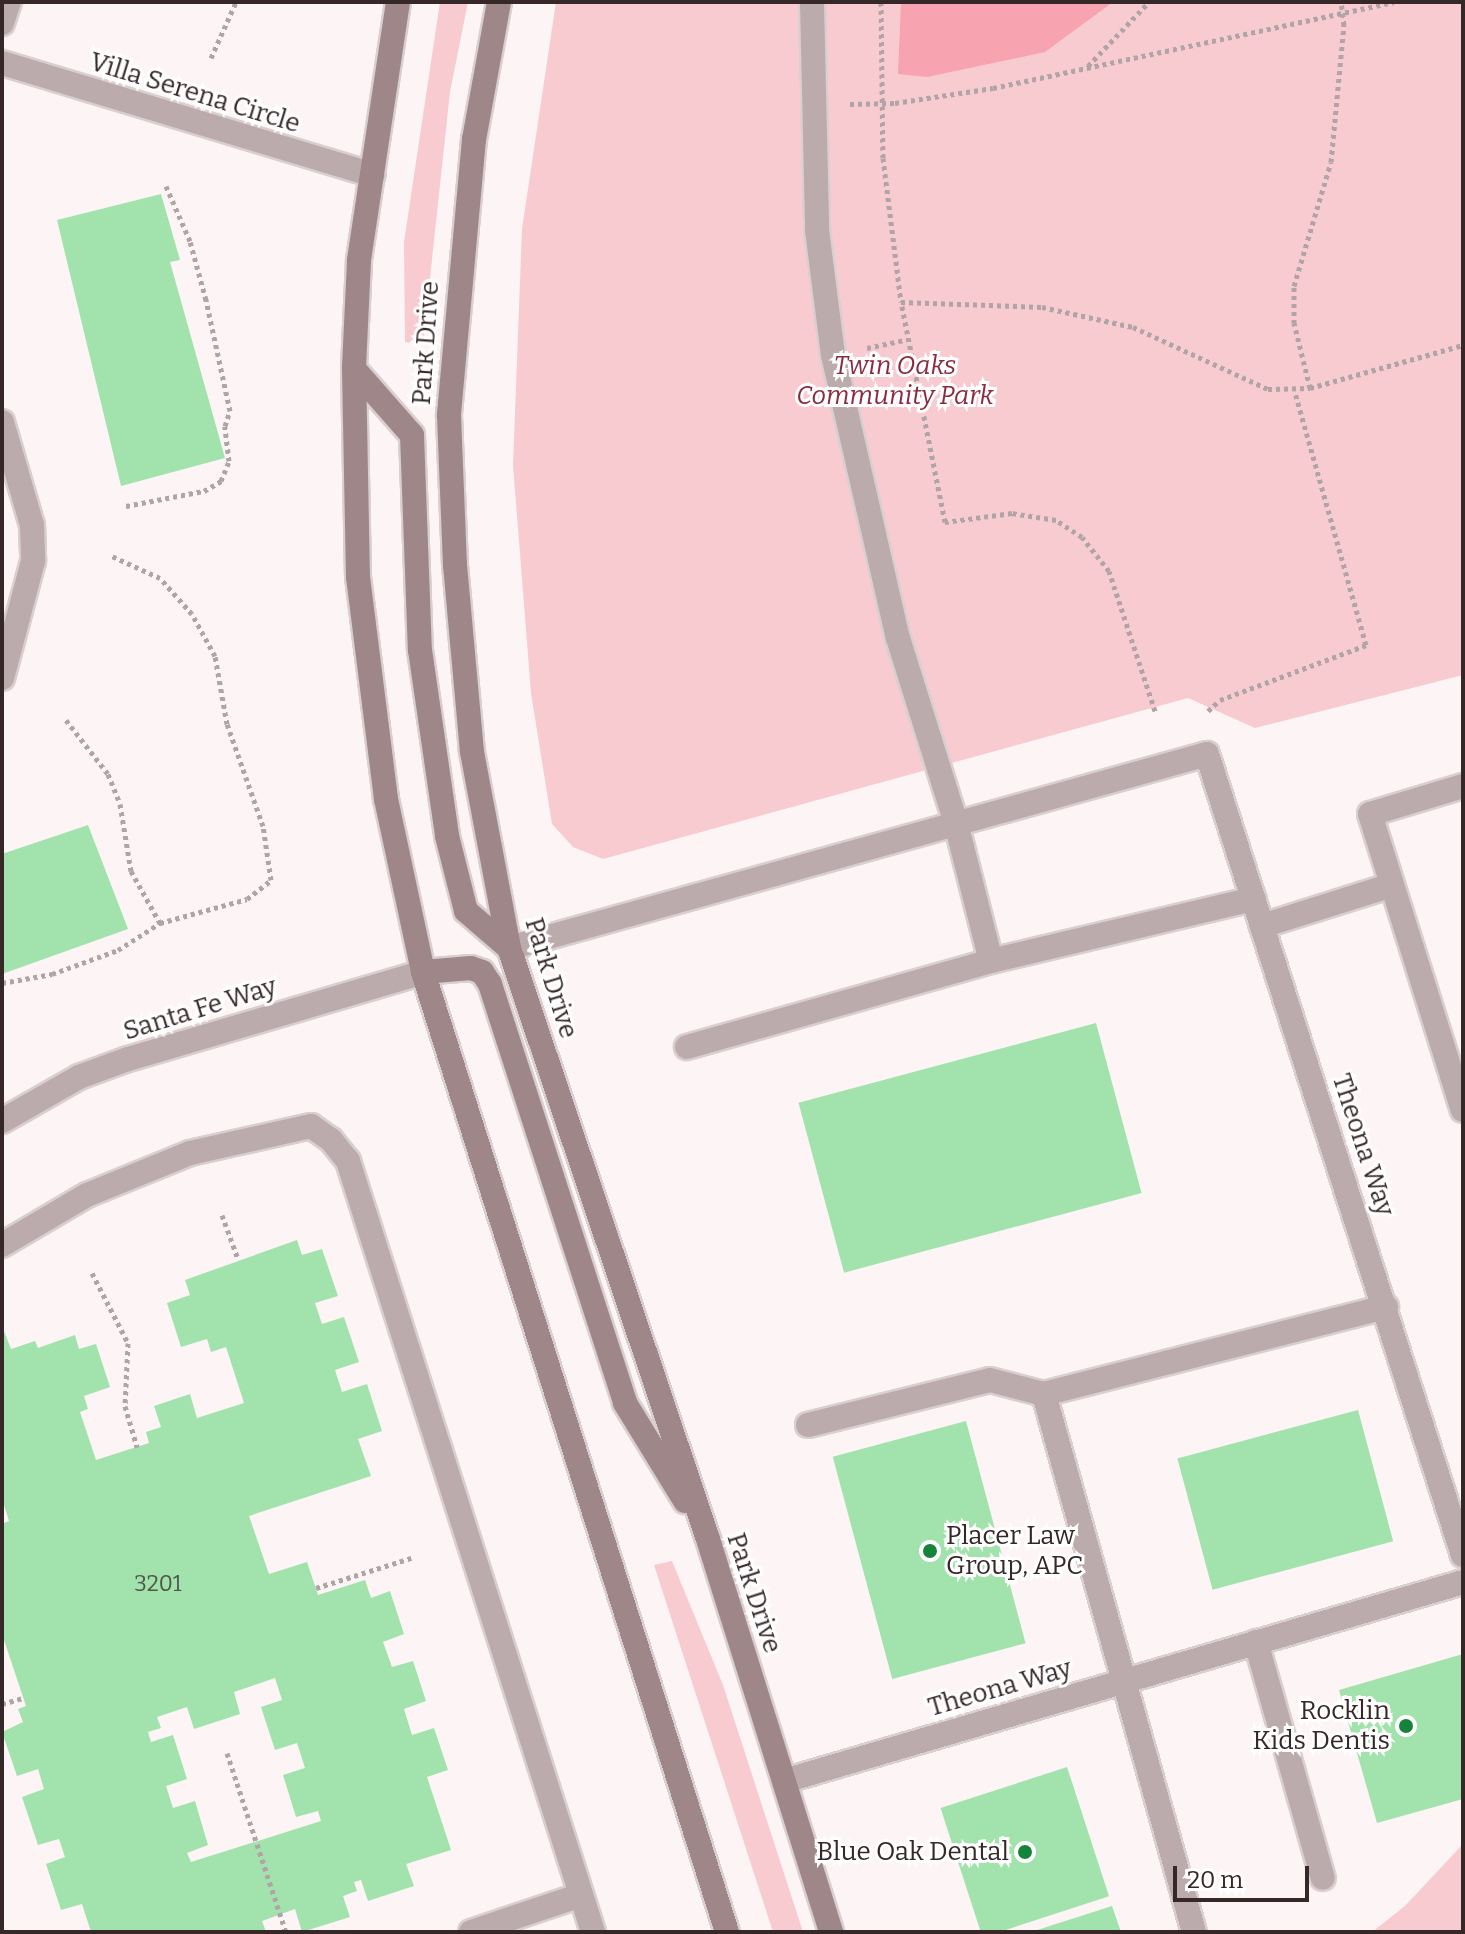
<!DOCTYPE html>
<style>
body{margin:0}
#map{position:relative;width:1465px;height:1934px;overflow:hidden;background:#fdf4f5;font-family:Bitter,serif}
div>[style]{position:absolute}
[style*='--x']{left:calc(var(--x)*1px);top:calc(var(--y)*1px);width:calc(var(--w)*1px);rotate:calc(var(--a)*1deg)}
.green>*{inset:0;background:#f8cbd1}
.forest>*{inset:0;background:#f7a3b0}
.building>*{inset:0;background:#a2e3ad;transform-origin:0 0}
.path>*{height:5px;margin-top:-2.5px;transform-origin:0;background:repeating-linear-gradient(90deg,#b0a4a6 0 4px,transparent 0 8px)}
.roads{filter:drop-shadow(2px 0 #d9cfd0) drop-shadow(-2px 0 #d9cfd0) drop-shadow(0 2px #d9cfd0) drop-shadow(0 -2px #d9cfd0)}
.lane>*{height:24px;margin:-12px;padding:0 12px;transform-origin:12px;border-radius:12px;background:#bcabad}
.street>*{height:24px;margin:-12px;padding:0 12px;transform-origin:12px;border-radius:12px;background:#bcabad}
.secondary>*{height:24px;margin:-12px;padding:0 12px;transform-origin:12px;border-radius:12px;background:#9f8689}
.dots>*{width:22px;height:22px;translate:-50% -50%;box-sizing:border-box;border:4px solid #fff;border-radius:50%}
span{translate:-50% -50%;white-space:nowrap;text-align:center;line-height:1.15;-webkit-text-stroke:6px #fff;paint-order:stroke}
.number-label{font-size:22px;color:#51564a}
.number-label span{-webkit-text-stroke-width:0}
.street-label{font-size:26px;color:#362729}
.park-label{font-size:26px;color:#8b2b42;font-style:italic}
.poi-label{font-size:26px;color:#362729}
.left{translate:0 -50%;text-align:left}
.right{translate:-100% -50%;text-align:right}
.frame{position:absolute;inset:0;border:4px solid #362729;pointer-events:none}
.scale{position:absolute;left:1173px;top:1866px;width:136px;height:36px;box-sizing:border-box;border:4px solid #362729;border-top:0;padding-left:10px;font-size:24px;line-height:28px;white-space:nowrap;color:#362729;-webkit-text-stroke:6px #fff;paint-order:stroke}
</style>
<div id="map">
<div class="green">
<div style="clip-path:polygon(440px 2px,468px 2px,450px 92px,423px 343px,417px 344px,405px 342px,404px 242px)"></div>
<div style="clip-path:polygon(556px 2px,1463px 2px,1463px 675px,1255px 728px,1188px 698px,603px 859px,573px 847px,552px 824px,531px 693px,513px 465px,522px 229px)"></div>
<div style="clip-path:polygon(672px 1561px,723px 1685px,803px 1932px,773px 1932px,654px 1565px)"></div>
<div style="clip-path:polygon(1463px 1844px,1463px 1932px,1372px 1932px,1405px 1906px)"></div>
</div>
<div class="forest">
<div style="clip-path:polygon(901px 2px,1113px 2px,1045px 52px,927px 77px,898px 74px)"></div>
</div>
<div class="building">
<div style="clip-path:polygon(161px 194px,180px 260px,170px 262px,225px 458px,121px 486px,57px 220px)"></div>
<div style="clip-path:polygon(88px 825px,128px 929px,2px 974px,2px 854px)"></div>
<div style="left:1096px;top:1023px;width:176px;height:308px;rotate:75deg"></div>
<div style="clip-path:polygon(evenodd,297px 1240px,302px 1255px,322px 1249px,338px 1296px,315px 1303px,322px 1324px,344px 1317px,359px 1362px,335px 1370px,342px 1392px,367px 1384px,382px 1431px,358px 1439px,371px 1476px,249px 1516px,269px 1574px,307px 1562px,318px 1595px,365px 1580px,371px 1598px,390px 1591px,404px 1634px,383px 1642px,392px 1667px,413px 1661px,426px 1701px,404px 1709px,412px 1735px,434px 1728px,448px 1770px,427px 1777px,451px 1850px,406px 1864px,414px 1886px,368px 1901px,361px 1880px,354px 1882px,357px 1891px,343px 1896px,350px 1917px,302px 1932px,295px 1909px,262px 1921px,266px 1932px,91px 1932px,82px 1904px,61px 1910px,46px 1864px,65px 1857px,59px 1839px,38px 1845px,22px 1797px,44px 1789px,38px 1769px,17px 1776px,2px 1732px,23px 1722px,18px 1709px,26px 1706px,2px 1634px,2px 1524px,9px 1521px,2px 1499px,2px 1326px,11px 1349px,35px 1341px,38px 1348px,75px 1335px,79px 1349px,96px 1344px,110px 1387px,84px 1396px,88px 1409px,80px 1412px,96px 1460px,149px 1443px,146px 1432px,161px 1427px,154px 1406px,190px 1394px,197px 1418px,244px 1403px,226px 1347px,211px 1352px,207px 1339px,181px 1347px,167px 1303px,190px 1295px,185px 1280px,297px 1240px,275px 1678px,282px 1700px,261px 1707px,275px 1750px,297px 1743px,305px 1768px,283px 1775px,296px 1817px,318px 1811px,321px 1821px,191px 1862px,187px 1853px,208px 1845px,195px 1801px,173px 1808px,166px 1786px,187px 1779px,173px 1735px,151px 1742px,148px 1732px,161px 1728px,157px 1717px,187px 1707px,194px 1729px,240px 1714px,234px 1692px,275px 1678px)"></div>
<div style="left:1358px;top:1410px;width:136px;height:187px;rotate:75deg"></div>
<div style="left:966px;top:1421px;width:230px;height:138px;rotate:75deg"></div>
<div style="clip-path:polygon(1463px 1654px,1463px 1799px,1377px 1823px,1339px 1690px)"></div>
<div style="left:1067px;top:1767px;width:136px;height:133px;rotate:72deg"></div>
<div style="clip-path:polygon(1112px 1906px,1121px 1932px,1035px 1932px,1034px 1931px)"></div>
</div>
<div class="path">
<div style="--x:881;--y:2;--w:156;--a:89.3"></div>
<div style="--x:883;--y:158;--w:145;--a:82.9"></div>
<div style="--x:211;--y:58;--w:61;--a:-65.9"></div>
<div style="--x:1088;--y:66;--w:88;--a:-46.4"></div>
<div style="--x:850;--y:104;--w:45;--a:-1.3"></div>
<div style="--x:895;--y:103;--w:99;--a:-8.7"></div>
<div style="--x:993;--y:88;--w:410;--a:-12.1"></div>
<div style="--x:867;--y:348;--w:39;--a:-12"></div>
<div style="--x:1310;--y:388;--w:159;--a:-15.7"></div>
<div style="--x:126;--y:506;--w:79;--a:-10.9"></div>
<div style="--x:204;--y:491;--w:20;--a:-30"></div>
<div style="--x:221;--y:481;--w:22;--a:-68"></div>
<div style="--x:229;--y:461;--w:35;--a:-97"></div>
<div style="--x:225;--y:426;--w:16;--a:-72"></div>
<div style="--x:230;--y:411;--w:114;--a:-102.2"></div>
<div style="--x:206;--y:300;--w:61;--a:-105.2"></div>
<div style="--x:190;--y:241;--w:60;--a:-113.6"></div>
<div style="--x:1155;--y:711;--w:147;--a:-108.2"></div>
<div style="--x:1109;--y:571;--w:43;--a:-128.5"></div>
<div style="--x:1082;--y:537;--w:31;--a:-147"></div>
<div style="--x:1056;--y:520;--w:45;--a:-171"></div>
<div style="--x:1012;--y:513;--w:68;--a:172.3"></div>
<div style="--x:945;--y:522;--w:224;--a:-101.3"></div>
<div style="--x:901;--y:302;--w:141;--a:2"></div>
<div style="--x:1042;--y:307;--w:93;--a:12.4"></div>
<div style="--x:1133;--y:327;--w:149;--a:24.7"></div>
<div style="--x:1268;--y:389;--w:42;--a:-1.4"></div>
<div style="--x:1310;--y:388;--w:67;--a:-103.8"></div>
<div style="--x:1294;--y:323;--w:37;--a:-90"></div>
<div style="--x:1294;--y:286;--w:129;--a:-73.4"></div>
<div style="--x:1331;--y:162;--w:138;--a:-84.6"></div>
<div style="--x:1344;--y:25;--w:23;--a:-97"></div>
<div style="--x:1208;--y:711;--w:16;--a:-43"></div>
<div style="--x:1220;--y:700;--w:156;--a:-20.6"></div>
<div style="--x:1366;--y:645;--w:263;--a:-105.7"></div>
<div style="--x:66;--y:720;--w:68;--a:52.1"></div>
<div style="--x:108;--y:774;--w:32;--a:68"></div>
<div style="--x:120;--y:804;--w:68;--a:80.7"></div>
<div style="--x:131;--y:871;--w:60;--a:60.9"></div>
<div style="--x:2;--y:983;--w:51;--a:-10.2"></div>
<div style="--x:52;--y:974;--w:70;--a:-20"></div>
<div style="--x:118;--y:950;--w:50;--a:-32.7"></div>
<div style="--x:160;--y:923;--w:90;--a:-15.4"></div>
<div style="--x:247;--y:899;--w:31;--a:-38"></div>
<div style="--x:271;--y:880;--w:55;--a:-98.4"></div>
<div style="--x:263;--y:826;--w:108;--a:-109.4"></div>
<div style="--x:227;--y:724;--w:69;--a:-100"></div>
<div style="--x:215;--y:656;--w:48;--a:-118.7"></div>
<div style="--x:192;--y:614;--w:48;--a:-131.6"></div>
<div style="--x:160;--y:578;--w:53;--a:-155.4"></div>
<div style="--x:222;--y:1215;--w:47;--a:70"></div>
<div style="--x:92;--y:1273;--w:79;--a:62.8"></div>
<div style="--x:128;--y:1343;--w:63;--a:92.7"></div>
<div style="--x:125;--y:1406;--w:43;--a:73.7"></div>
<div style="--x:316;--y:1588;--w:100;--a:-17.5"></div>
<div style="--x:2;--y:1704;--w:22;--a:-16"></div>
<div style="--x:227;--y:1753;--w:188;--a:71.8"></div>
</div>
<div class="roads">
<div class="lane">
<div style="--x:812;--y:2;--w:228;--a:88.7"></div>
<div style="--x:817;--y:230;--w:126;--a:82.7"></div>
<div style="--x:833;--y:355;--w:290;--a:77.1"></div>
<div style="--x:898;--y:638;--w:194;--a:72.6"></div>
<div style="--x:956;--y:823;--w:142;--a:75.8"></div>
<div style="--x:991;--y:961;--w:270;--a:-13.3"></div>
<div style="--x:2;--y:23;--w:22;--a:-72"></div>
<div style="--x:1463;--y:786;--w:97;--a:163.2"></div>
<div style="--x:1370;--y:814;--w:310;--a:72.6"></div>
<div style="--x:1262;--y:926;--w:136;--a:-17.5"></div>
<div style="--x:509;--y:948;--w:724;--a:-15.53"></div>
<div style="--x:687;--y:1047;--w:316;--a:-15.8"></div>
<div style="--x:2;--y:1245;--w:99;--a:-30.5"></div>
<div style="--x:87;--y:1195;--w:111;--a:-22.2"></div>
<div style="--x:190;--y:1153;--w:124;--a:-12.6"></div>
<div style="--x:311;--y:1126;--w:24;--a:35"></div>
<div style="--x:331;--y:1140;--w:27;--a:51"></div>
<div style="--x:348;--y:1161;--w:809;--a:72.37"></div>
<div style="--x:808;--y:1425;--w:187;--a:-13.9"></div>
<div style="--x:990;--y:1380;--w:56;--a:14.5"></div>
<div style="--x:1256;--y:1642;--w:245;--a:74.2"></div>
<div style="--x:471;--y:1932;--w:116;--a:-18.6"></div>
<div style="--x:1194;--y:1932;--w:559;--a:-105.58"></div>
<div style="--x:1044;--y:1394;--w:353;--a:-14.3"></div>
</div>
<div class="street">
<div style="--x:2;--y:63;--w:387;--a:16.8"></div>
<div style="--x:2;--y:422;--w:107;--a:73.8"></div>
<div style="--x:32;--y:525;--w:36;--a:88"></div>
<div style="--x:33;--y:561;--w:121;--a:104.8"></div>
<div style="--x:1207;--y:754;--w:841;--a:72.28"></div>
<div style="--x:2;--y:1121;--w:89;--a:-29.7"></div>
<div style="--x:79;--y:1077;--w:52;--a:-20.2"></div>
<div style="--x:128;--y:1059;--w:308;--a:-16.4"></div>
<div style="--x:784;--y:1781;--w:708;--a:-16.33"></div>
</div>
<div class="secondary">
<div style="--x:398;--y:2;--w:262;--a:98.6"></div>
<div style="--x:359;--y:261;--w:108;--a:92.7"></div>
<div style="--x:354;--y:369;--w:208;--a:88.9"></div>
<div style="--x:358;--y:577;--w:224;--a:82.8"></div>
<div style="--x:386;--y:799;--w:177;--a:77.9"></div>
<div style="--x:423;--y:972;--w:1007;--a:72.43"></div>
<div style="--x:499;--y:2;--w:139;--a:100.3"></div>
<div style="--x:474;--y:139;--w:278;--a:95.2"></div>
<div style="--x:449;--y:416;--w:149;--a:87.7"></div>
<div style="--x:455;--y:565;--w:188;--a:84.8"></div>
<div style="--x:472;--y:752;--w:199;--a:79.3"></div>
<div style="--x:509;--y:948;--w:624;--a:71.39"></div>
<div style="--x:708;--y:1539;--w:412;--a:72.6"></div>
<div style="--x:354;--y:369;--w:88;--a:48.7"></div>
<div style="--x:412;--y:435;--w:215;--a:87.9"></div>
<div style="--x:420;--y:650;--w:188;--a:81.7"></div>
<div style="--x:447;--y:836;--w:77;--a:75.8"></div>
<div style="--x:466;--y:911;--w:57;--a:40.7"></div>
<div style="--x:423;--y:972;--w:48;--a:-4.8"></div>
<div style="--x:471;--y:968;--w:12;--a:20"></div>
<div style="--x:482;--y:972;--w:14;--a:56"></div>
<div style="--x:490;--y:984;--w:440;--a:72.1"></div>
<div style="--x:625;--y:1403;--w:115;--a:58.5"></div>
</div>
</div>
<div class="dots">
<div style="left:930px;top:1551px;background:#16833a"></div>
<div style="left:1406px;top:1726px;background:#16833a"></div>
<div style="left:1025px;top:1852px;background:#16833a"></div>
</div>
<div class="number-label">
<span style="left:158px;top:1584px">3201</span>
</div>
<div class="street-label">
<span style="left:195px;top:93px;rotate:17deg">Villa Serena Circle</span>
<span style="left:426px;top:343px;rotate:-86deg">Park Drive</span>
<span style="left:551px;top:978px;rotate:73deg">Park Drive</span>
<span style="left:200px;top:1009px;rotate:-17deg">Santa Fe Way</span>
<span style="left:1363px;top:1145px;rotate:72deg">Theona Way</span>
<span style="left:754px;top:1593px;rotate:72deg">Park Drive</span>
<span style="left:1000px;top:1688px;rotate:-16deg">Theona Way</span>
</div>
<div class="park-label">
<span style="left:895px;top:381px">Twin Oaks<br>Community Park</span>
</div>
<div class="poi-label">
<span class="left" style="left:946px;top:1551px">Placer Law<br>Group, APC</span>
<span class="right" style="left:1390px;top:1726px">Rocklin<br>Kids Dentis</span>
<span class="right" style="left:1009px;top:1852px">Blue Oak Dental</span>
</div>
<div class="frame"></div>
<div class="scale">20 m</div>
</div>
